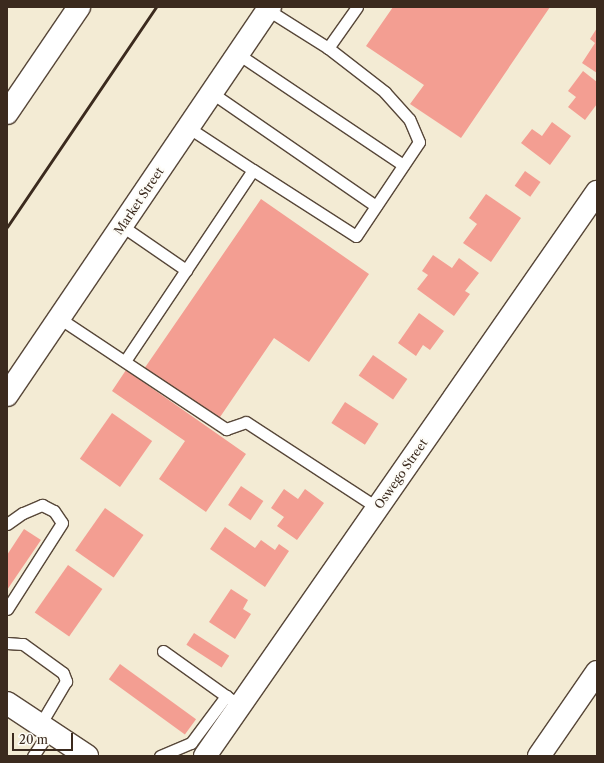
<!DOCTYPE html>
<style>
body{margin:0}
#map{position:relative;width:604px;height:763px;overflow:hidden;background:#f3ebd4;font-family:"Libre Caslon Text",serif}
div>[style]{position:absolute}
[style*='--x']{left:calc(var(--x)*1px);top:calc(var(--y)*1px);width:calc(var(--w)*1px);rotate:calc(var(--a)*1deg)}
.building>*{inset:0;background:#f39e92;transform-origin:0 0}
.roads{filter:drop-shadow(1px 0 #574739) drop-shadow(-1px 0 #574739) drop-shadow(0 1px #574739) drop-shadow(0 -1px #574739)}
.lane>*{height:11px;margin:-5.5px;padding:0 5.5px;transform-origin:5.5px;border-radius:5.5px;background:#fff}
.street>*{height:22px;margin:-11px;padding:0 11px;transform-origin:11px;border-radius:11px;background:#fff}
.secondary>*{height:22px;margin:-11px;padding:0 11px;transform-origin:11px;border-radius:11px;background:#fff}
.rail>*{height:3px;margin:-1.5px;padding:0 1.5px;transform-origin:1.5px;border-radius:1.5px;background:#3b2a1e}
span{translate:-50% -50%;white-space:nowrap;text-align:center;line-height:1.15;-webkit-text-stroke:4px #fdfcf7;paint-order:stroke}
.street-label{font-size:12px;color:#3b2a1e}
.frame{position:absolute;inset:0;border:8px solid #3b2a1e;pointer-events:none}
.scale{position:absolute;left:12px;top:733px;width:61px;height:18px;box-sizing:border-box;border:2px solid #3b2a1e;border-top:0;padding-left:5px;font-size:12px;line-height:14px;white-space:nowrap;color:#3b2a1e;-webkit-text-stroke:3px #fdfcf7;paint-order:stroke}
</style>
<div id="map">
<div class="building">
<div style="clip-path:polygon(393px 7px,550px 7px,461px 138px,410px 104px,424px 85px,366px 46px)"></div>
<div style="clip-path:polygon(597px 28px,597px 73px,582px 63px,595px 43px,590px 39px)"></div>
<div style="clip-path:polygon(583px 71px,597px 82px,597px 104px,585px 120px,568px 107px,576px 97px,568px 91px)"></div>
<div style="clip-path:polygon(552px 122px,571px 136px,550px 165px,521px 143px,532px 129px,542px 136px)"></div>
<div style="left:525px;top:171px;width:19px;height:18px;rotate:35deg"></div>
<div style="clip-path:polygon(486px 194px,521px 218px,491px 262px,463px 243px,477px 224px,469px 218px)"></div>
<div style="clip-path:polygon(261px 199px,369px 274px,309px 362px,274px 338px,218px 420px,144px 369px)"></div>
<div style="clip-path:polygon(433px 255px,452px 268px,459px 258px,479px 273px,465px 291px,470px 294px,454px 316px,417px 289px,428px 275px,422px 271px)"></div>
<div style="clip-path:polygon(419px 313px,444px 331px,430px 350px,423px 345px,416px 356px,398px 343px)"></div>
<div style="left:373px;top:355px;width:42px;height:25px;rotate:35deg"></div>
<div style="clip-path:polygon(126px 370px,246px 454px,206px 512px,159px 479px,185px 441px,112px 391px)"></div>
<div style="left:345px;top:402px;width:40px;height:25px;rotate:33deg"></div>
<div style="left:112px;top:413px;width:49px;height:56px;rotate:35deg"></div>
<div style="left:241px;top:486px;width:27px;height:23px;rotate:34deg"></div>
<div style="clip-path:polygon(284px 489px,298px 499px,305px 489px,324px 503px,297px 540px,277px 526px,284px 517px,271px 508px)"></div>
<div style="left:105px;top:508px;width:47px;height:52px;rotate:35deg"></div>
<div style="clip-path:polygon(225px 527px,255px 548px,261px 540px,275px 550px,279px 544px,289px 551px,265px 587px,210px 549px)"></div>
<div style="clip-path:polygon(24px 529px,41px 540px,7px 590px,7px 555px)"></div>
<div style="left:68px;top:565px;width:42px;height:58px;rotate:35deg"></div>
<div style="clip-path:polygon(231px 589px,248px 600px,243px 609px,251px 614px,235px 639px,209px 622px)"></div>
<div style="left:194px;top:633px;width:42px;height:14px;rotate:33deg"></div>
<div style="left:120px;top:664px;width:94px;height:19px;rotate:36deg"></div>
</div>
<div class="roads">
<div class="lane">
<div style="--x:268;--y:10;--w:71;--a:32.3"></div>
<div style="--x:328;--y:48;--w:50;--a:-54.7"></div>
<div style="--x:238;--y:54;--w:199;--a:33.9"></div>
<div style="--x:212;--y:93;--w:199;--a:34.6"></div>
<div style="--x:253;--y:170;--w:122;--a:32.7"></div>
<div style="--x:356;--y:236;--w:113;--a:-56.2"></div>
<div style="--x:419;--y:142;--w:25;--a:-113"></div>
<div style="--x:409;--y:119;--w:36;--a:-132"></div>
<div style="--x:385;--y:92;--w:72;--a:-142.3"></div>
<div style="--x:122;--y:226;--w:78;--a:34.5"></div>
<div style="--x:186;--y:270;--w:120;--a:-56.2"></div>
<div style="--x:253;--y:170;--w:77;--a:-146.7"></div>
<div style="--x:59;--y:318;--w:201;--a:33.6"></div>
<div style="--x:226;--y:429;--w:21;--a:-19"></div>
<div style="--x:246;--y:422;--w:158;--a:33.1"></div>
<div style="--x:125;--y:361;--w:110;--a:-56.2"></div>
<div style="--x:7;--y:524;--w:19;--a:-35"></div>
<div style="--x:23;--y:513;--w:21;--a:-23"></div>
<div style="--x:42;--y:505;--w:13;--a:27"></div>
<div style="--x:54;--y:511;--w:14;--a:56"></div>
<div style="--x:62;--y:523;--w:102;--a:122.6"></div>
<div style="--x:7;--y:643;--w:16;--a:4"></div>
<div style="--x:23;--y:644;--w:49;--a:35.9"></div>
<div style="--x:63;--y:673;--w:9;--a:69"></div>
<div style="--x:66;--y:681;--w:51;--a:120.6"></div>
<div style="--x:163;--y:651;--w:95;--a:35.5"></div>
<div style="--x:33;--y:756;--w:30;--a:-56"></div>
<div style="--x:160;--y:756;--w:34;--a:-23"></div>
<div style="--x:191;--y:743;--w:59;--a:-53.3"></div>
</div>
<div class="street">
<div style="--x:7;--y:113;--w:128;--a:-55.8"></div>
<div style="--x:205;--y:756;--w:687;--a:-55.2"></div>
<div style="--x:539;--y:756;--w:102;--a:-55.4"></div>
</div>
<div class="secondary">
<div style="--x:7;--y:395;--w:469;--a:-55.9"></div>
<div style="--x:7;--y:703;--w:96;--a:33.5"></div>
</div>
</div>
<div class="rail">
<div style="--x:7;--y:227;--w:266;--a:-55.9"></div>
</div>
<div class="street-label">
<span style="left:139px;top:201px;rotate:-56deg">Market Street</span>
<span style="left:401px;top:474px;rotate:-55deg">Oswego Street</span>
</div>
<div class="frame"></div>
<div class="scale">20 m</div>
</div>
